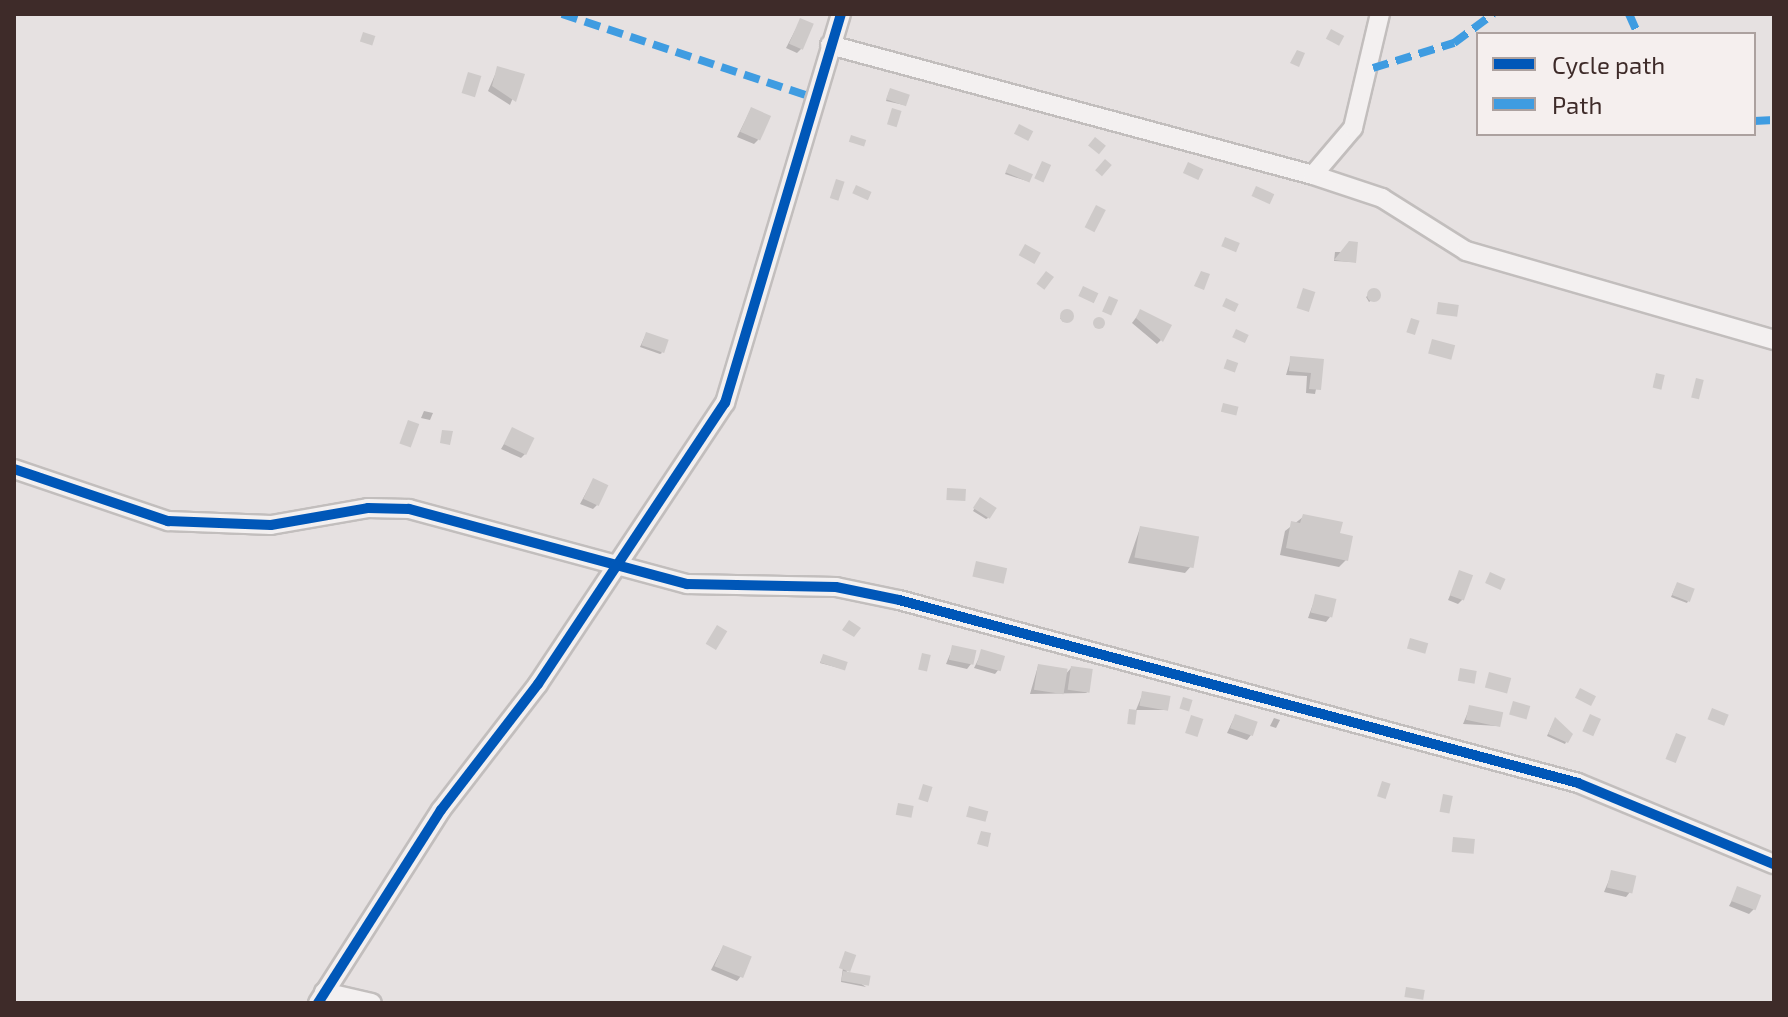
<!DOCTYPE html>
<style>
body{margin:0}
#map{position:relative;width:1788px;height:1017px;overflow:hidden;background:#e6e1e1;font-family:"Exo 2",sans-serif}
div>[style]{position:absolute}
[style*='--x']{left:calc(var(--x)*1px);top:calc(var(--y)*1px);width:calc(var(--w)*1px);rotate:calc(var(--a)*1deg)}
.shadow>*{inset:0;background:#0003}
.building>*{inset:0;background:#cecac9;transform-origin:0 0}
.round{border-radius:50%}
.roads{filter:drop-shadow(2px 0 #c2bebd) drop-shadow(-2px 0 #c2bebd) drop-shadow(0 2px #c2bebd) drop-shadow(0 -2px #c2bebd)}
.minor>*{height:18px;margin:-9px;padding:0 9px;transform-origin:9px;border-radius:9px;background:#f3f0f0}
.quiet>*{height:8px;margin-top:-4px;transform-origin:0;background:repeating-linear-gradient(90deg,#3f9ce1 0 16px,transparent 0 24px)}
.cycleway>*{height:10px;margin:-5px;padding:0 5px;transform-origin:5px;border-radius:5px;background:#0057b8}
span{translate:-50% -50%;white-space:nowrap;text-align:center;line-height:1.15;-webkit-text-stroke:6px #f5efee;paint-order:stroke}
.frame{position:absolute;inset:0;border:16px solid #3e2b29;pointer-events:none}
.legend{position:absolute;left:1476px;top:32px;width:280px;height:104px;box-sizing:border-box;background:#f5efee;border:2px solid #aca19f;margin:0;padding:10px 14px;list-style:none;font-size:24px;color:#3e2b29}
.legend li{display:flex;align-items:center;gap:16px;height:40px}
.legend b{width:40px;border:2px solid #aca19f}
</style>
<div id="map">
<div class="shadow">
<div style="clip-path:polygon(800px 21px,802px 48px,797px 53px,786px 48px)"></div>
<div style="clip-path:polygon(498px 68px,522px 75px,510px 105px,488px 91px)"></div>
<div style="clip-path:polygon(889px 92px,904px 105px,886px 101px)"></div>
<div style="clip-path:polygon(751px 109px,758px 140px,754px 144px,737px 137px)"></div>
<div style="clip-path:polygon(1008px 168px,1027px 181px,1005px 174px)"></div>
<div style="clip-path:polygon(1335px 252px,1347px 252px,1354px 262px,1334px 261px)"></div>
<div style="clip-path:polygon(1374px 291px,1378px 296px,1369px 302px,1366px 297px)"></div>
<div style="clip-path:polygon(1141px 311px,1161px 340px,1157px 344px,1132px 323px)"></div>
<div style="clip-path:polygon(1069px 312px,1071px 318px,1063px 322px,1060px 318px)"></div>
<div style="clip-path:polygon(646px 334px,662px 353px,660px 354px,640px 347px)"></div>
<div style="clip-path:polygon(1291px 358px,1322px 360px,1315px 394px,1306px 393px,1307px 376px,1286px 375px)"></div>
<div style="clip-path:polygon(424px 411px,433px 413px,430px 420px,421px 418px)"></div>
<div style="clip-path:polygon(513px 429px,525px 454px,521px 458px,501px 449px)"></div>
<div style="clip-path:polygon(593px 480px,597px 505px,593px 509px,580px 504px)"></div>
<div style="clip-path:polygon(980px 500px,988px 518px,986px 519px,973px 511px)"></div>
<div style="clip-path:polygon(1303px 517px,1346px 560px,1339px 567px,1280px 555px,1285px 531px)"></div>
<div style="clip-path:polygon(1140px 528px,1192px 565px,1185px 573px,1128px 563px)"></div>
<div style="clip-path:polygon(1460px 573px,1463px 599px,1458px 604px,1448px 600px)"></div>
<div style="clip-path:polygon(1676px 586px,1688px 601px,1687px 603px,1671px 597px)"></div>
<div style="clip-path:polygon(1316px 596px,1330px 617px,1326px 622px,1308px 618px)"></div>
<div style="clip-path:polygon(953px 647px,971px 664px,967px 669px,946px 664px)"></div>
<div style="clip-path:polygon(982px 652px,999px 669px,995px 674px,974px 668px)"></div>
<div style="clip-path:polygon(822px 658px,843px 669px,820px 663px)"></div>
<div style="clip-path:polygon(1038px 666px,1065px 675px,1071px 668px,1087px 693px,1030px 694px)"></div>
<div style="clip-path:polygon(1143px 693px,1167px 710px,1136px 710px)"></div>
<div style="clip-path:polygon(1470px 707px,1498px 726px,1463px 724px)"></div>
<div style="clip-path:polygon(1235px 716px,1251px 735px,1247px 740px,1227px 733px)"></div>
<div style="clip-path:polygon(1274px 718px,1280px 720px,1276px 728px,1270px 726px)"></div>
<div style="clip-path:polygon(1554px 721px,1570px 734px,1565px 744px,1547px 736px)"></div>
<div style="clip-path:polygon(1612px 873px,1630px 892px,1626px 897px,1604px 892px)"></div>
<div style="clip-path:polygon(1738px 889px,1754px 909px,1749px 914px,1729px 906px)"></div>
<div style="clip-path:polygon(723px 947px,741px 976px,737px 981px,711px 970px)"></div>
<div style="clip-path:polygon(845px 953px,847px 974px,866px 987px,841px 982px)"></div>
</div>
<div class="building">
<div style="left:800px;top:18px;width:15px;height:28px;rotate:23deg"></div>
<div style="left:1331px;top:29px;width:15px;height:11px;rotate:28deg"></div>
<div style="left:363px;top:32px;width:13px;height:10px;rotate:18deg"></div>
<div style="clip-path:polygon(1297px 50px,1305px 53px,1299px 67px,1290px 63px)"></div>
<div style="clip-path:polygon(497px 66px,525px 74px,516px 102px,492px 86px)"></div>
<div style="left:468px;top:72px;width:14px;height:22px;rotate:17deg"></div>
<div style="left:890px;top:88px;width:21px;height:12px;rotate:19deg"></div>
<div style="left:751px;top:107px;width:22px;height:27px;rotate:24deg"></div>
<div style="left:892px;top:108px;width:10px;height:17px;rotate:17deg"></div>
<div style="left:1019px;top:124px;width:16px;height:11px;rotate:27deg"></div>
<div style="left:851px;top:135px;width:16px;height:7px;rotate:18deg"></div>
<div style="left:1095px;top:137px;width:14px;height:11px;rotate:39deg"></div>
<div style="left:1105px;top:159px;width:9px;height:15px;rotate:41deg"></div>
<div style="left:1042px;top:161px;width:10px;height:19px;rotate:24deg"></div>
<div style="left:1188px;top:162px;width:17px;height:12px;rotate:25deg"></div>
<div style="left:1009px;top:164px;width:26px;height:9px;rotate:23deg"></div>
<div style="left:836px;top:179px;width:9px;height:20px;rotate:18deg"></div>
<div style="left:856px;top:185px;width:17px;height:9px;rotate:24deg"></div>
<div style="left:1256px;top:186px;width:20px;height:11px;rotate:24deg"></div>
<div style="left:1096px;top:205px;width:11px;height:25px;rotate:27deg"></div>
<div style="left:1225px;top:237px;width:16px;height:10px;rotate:22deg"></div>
<div style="clip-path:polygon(1349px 241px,1358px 242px,1356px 263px,1334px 260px)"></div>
<div style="left:1025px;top:244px;width:18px;height:13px;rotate:29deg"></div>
<div style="left:1046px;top:271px;width:10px;height:16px;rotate:37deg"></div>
<div style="clip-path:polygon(1201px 271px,1210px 274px,1204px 290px,1194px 286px)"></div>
<div style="left:1083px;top:286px;width:17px;height:11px;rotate:25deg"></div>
<div style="left:1303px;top:288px;width:13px;height:21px;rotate:18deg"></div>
<div class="round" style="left:1367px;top:288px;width:14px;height:14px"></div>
<div style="left:1109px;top:296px;width:10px;height:17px;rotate:24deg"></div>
<div style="left:1226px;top:298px;width:14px;height:9px;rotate:25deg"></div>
<div style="left:1438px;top:302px;width:21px;height:12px;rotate:8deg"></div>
<div style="clip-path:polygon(1140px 309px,1172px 325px,1163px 342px,1136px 318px)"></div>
<div class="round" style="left:1060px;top:309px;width:14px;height:14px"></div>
<div class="round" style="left:1093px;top:317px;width:12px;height:12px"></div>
<div style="left:1411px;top:318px;width:9px;height:15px;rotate:18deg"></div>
<div style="left:1236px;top:329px;width:14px;height:9px;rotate:25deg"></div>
<div style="left:646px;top:332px;width:24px;height:14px;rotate:19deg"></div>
<div style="left:1432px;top:339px;width:24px;height:15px;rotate:15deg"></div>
<div style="clip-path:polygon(1290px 356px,1324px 359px,1321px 390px,1309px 389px,1311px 373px,1289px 371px)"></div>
<div style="left:1227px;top:359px;width:12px;height:10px;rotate:20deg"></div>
<div style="left:1656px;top:373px;width:9px;height:15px;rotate:13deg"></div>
<div style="left:1696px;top:378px;width:8px;height:20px;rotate:14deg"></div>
<div style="left:1223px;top:403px;width:16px;height:9px;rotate:14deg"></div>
<div style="left:408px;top:420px;width:12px;height:25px;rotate:20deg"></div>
<div style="left:512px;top:427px;width:25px;height:19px;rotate:26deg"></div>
<div style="clip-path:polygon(442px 430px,453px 431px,450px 445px,440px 443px)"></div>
<div style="left:593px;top:478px;width:17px;height:23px;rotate:25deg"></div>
<div style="left:947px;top:488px;width:19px;height:12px;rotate:3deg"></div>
<div style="left:980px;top:497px;width:20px;height:13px;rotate:33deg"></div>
<div style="clip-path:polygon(1303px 514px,1343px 522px,1340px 533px,1353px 536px,1348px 561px,1286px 548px,1291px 521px,1300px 523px)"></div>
<div style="left:1140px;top:526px;width:60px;height:32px;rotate:10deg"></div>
<div style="left:976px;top:561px;width:32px;height:16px;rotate:13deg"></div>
<div style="left:1459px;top:570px;width:15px;height:27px;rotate:20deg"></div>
<div style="left:1490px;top:572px;width:17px;height:12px;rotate:24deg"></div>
<div style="left:1677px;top:582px;width:19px;height:14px;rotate:21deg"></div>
<div style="left:1315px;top:594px;width:22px;height:19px;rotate:13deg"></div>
<div style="clip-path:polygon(849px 620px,861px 628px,854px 637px,842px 630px)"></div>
<div style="left:717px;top:625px;width:12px;height:22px;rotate:31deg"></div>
<div style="left:1410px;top:638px;width:19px;height:11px;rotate:16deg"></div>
<div style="left:952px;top:645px;width:25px;height:15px;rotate:12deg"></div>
<div style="left:981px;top:649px;width:25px;height:16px;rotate:16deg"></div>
<div style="left:922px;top:653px;width:9px;height:17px;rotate:13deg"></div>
<div style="left:823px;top:654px;width:26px;height:9px;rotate:18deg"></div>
<div style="left:1038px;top:664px;width:30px;height:26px;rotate:9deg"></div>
<div style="left:1071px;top:666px;width:22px;height:24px;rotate:8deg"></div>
<div style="left:1460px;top:668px;width:17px;height:13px;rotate:10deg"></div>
<div style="left:1489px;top:672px;width:23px;height:16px;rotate:15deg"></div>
<div style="left:1580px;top:688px;width:18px;height:11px;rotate:27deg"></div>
<div style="left:1142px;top:691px;width:29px;height:15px;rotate:10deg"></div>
<div style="left:1183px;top:697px;width:10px;height:12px;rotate:17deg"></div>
<div style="left:1513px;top:701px;width:18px;height:14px;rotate:16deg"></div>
<div style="left:1469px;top:705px;width:35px;height:15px;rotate:12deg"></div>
<div style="left:1712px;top:708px;width:18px;height:12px;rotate:22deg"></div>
<div style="left:1129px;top:709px;width:8px;height:15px;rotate:7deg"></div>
<div style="left:1235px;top:714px;width:24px;height:15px;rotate:19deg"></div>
<div style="left:1590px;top:714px;width:12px;height:19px;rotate:24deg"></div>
<div style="left:1191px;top:715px;width:13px;height:19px;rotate:18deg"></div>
<div style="clip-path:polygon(1555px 717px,1573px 734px,1568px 743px,1548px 734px)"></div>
<div style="left:1676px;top:733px;width:11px;height:28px;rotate:22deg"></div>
<div style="left:1382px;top:781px;width:9px;height:16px;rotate:18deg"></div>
<div style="left:923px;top:784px;width:10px;height:16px;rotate:17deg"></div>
<div style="left:1443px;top:794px;width:10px;height:18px;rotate:11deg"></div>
<div style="left:898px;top:803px;width:16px;height:12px;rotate:11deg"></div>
<div style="left:969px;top:806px;width:20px;height:11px;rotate:15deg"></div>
<div style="clip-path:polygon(981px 831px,991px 833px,988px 847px,977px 844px)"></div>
<div style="left:1453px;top:837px;width:22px;height:15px;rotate:5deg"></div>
<div style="left:1611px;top:870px;width:26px;height:18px;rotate:13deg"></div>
<div style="left:1737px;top:886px;width:26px;height:16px;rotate:21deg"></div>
<div style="left:723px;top:945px;width:31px;height:23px;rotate:22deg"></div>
<div style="left:845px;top:951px;width:12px;height:18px;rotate:20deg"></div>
<div style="left:843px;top:971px;width:28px;height:10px;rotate:10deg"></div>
<div style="left:1406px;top:987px;width:19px;height:10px;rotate:9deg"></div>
</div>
<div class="roads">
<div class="minor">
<div style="--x:830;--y:45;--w:500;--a:15.06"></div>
<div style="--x:1313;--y:175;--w:73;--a:18.4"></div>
<div style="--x:1382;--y:198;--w:99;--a:32.2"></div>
<div style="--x:1466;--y:251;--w:321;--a:16.1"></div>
<div style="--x:1313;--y:175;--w:62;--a:-49.6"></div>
<div style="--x:1353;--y:128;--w:117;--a:-76.7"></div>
<div style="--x:14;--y:469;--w:163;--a:18.7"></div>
<div style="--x:168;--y:521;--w:103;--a:2.2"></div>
<div style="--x:271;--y:525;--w:98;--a:-9.9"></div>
<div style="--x:368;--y:508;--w:41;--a:1.4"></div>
<div style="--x:409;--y:509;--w:288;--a:15.1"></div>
<div style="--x:687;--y:584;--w:149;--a:1.2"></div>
<div style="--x:836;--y:587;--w:64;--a:11.7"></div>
<div style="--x:899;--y:600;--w:703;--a:15.08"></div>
<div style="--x:1578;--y:783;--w:212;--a:22.5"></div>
<div style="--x:324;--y:992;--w:49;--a:12.9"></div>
<div style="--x:318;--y:1003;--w:229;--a:-57.5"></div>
<div style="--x:441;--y:810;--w:159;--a:-52.4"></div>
<div style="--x:538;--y:684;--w:338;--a:-56.4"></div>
<div style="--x:725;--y:403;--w:406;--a:-73.4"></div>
</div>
</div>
<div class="quiet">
<div style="--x:562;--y:14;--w:263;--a:18.4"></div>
<div style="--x:1629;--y:14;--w:22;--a:66"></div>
<div style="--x:1373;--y:68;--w:85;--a:-17.2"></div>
<div style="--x:1454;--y:43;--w:49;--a:-36.6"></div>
<div style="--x:1754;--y:121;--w:20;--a:-3"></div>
</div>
<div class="cycleway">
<div style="--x:14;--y:469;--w:163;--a:18.7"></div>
<div style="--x:168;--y:521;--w:103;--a:2.2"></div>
<div style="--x:271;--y:525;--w:98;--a:-9.9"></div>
<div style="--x:368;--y:508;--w:41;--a:1.4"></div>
<div style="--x:409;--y:509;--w:288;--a:15.1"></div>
<div style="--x:687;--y:584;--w:149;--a:1.2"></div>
<div style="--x:836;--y:587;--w:64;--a:11.7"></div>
<div style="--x:899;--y:600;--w:703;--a:15.08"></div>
<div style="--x:1578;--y:783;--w:212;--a:22.5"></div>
<div style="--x:318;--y:1003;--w:229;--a:-57.5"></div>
<div style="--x:441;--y:810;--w:159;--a:-52.4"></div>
<div style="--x:538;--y:684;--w:338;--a:-56.4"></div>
<div style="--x:725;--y:403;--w:406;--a:-73.4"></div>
</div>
<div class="frame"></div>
<ul class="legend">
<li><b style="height:10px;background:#0057b8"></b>Cycle path</li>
<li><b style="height:10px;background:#3f9ce1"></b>Path</li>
</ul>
</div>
